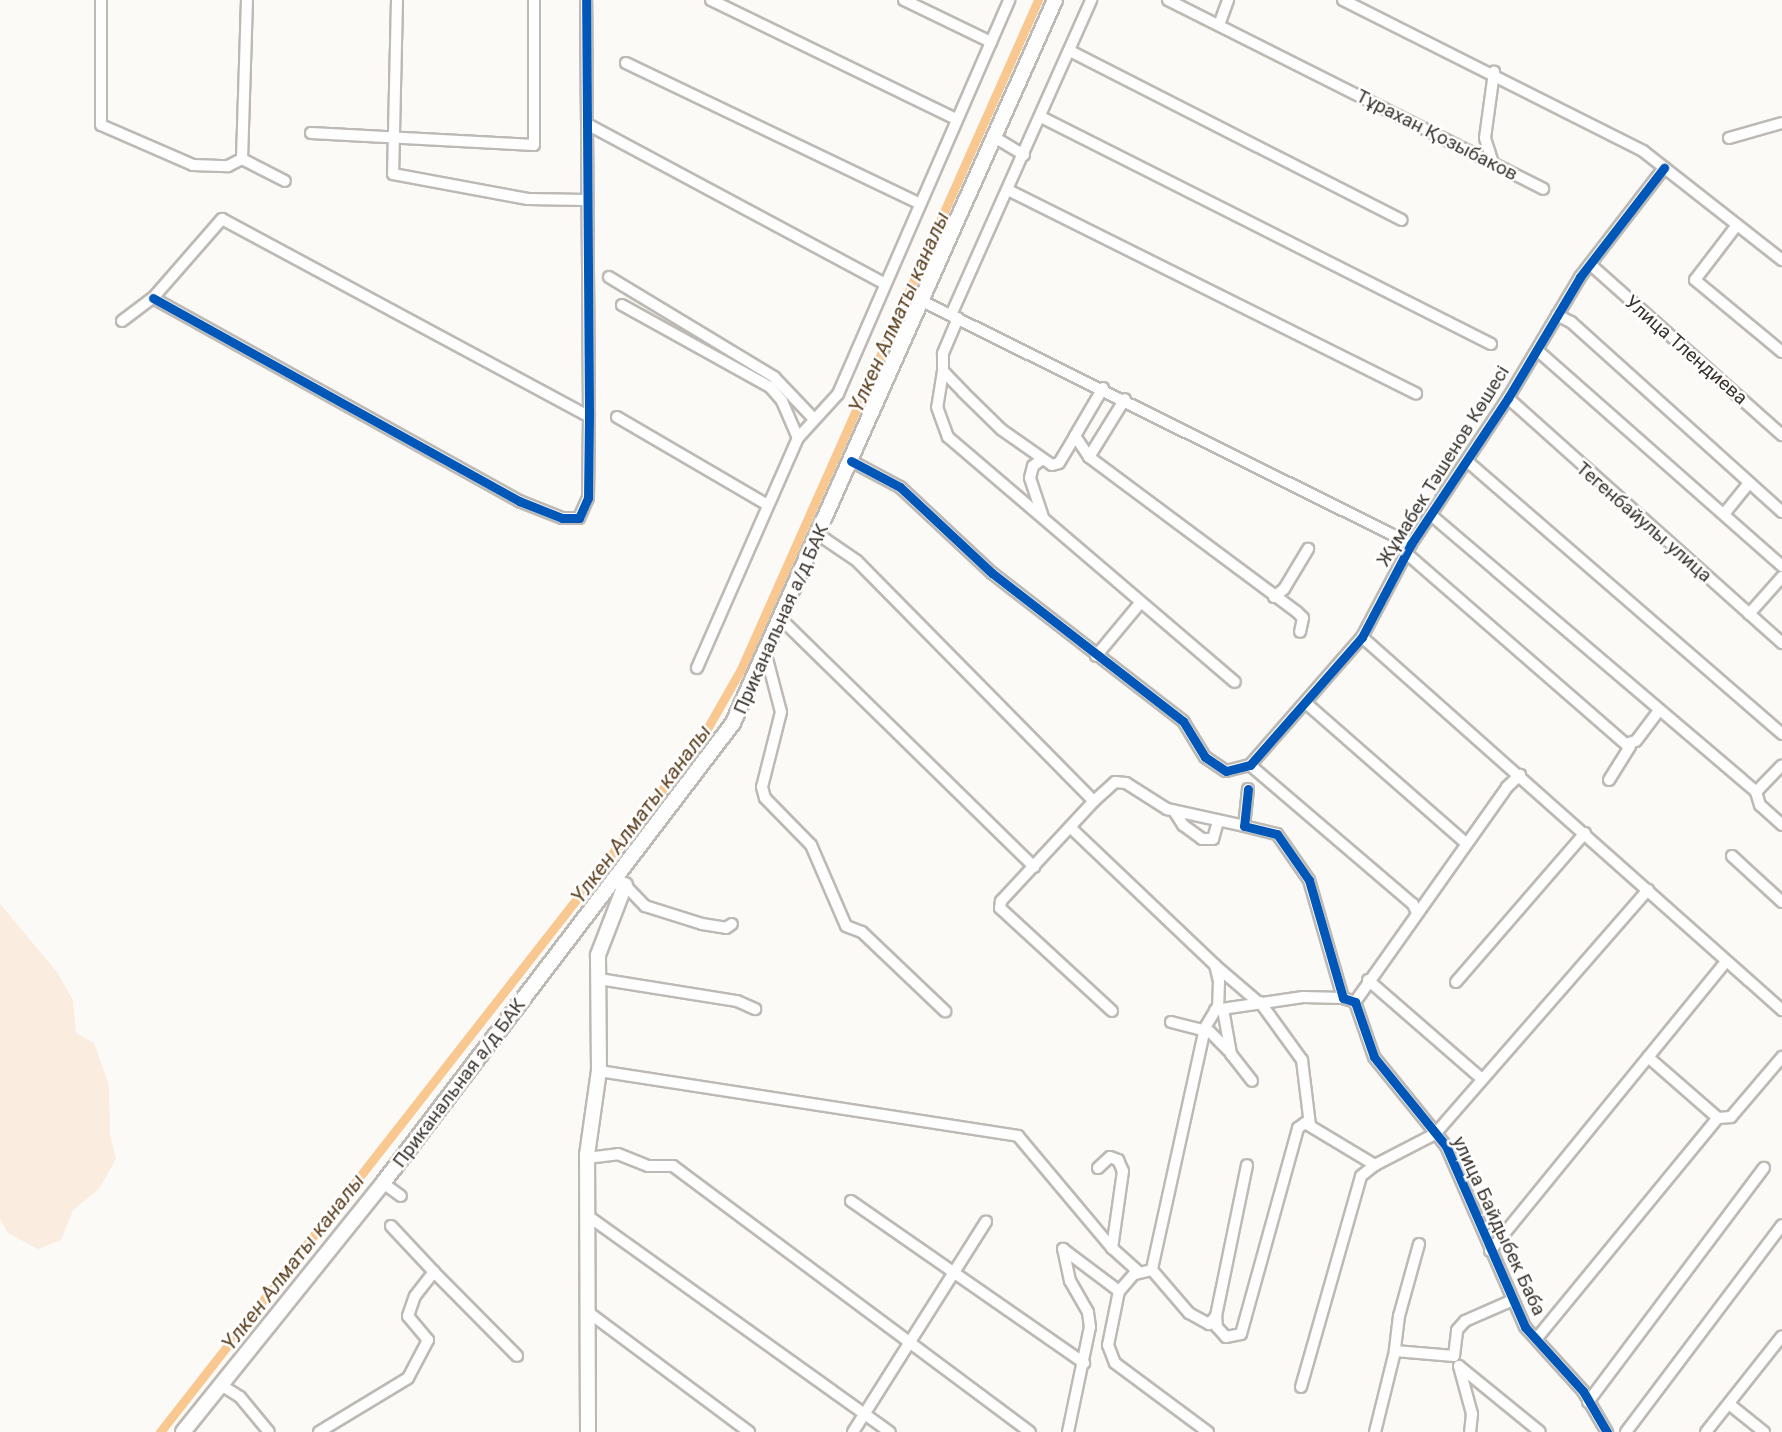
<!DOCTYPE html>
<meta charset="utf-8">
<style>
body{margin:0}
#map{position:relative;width:1782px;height:1432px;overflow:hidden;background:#fcfaf7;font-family:Roboto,sans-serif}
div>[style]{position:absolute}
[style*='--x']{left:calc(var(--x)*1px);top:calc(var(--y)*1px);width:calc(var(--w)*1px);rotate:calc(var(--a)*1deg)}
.green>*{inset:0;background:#faecde}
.canal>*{height:9px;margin:-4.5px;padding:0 4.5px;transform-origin:4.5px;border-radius:4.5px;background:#f9c890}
.roads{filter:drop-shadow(2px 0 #bdb9b4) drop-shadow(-2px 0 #bdb9b4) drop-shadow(0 2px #bdb9b4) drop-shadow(0 -2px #bdb9b4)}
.street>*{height:10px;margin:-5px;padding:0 5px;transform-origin:5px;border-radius:5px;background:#fffefe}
.secondary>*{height:14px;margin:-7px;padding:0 7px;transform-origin:7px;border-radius:7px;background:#fffefe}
.cycleway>*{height:9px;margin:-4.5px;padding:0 4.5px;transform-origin:4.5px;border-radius:4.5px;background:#0057b8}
span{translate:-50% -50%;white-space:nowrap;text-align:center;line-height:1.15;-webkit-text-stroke:5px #fff;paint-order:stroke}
.street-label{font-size:19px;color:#3b342d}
.water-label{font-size:21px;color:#5d4120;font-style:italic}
</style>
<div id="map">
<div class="green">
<div style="clip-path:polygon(0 904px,57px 972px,73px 1000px,76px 1033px,94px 1043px,109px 1085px,110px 1135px,116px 1159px,99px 1189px,73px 1210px,61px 1240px,38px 1249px,8px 1233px,0 1219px)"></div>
</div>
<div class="canal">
<div style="--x:160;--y:1432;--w:877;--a:-51.99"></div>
<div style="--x:700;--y:741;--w:83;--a:-60.3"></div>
<div style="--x:741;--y:669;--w:732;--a:-66.06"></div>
</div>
<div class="roads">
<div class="street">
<div style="--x:101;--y:0;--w:125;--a:90"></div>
<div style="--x:101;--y:125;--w:100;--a:23.5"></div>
<div style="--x:193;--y:165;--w:35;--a:2"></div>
<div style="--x:228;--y:166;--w:16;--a:-27"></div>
<div style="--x:242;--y:159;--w:159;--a:-88.2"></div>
<div style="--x:397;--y:0;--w:174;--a:91.3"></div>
<div style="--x:393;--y:174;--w:137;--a:10.5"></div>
<div style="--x:528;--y:199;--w:58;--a:1"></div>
<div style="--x:711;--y:0;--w:270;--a:25.9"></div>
<div style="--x:904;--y:0;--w:97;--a:25.8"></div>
<div style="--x:1168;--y:0;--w:420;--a:26.7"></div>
<div style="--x:1343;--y:0;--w:336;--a:26.7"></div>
<div style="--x:1643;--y:151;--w:177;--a:38.1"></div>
<div style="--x:1219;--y:25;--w:27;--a:-70"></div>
<div style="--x:1070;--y:51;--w:372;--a:27"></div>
<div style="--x:626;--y:63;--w:326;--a:25.6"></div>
<div style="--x:1041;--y:117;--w:504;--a:26.77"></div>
<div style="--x:587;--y:124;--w:338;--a:28.2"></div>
<div style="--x:311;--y:133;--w:223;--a:3.1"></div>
<div style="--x:534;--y:145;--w:145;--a:-90"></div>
<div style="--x:994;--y:137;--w:35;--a:31"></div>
<div style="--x:1729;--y:138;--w:55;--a:-15.8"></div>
<div style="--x:242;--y:159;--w:48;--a:27.1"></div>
<div style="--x:1493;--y:163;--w:26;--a:-108"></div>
<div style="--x:1485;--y:138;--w:67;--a:-82.2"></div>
<div style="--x:1008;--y:190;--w:456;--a:26.5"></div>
<div style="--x:1737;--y:225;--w:69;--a:127.4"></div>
<div style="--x:1695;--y:280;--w:113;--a:39.6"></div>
<div style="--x:1591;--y:265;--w:256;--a:41.7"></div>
<div style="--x:609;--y:277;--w:193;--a:31.2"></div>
<div style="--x:774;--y:377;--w:58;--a:46.4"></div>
<div style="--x:153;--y:298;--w:419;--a:29"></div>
<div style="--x:519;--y:501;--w:46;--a:21.6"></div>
<div style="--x:562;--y:518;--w:17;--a:0"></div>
<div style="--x:579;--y:518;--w:22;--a:-66"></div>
<div style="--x:588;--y:498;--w:87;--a:-89.3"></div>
<div style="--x:589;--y:411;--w:411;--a:-90.4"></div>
<div style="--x:922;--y:301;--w:546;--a:26.42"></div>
<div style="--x:622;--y:305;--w:169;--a:29"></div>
<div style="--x:770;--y:387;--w:18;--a:49"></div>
<div style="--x:782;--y:401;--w:40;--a:66.6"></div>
<div style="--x:951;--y:315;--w:345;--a:-66"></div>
<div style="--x:1557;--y:315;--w:16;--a:27"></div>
<div style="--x:1571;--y:322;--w:284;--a:42"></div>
<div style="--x:958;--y:318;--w:39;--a:113"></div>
<div style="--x:943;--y:354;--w:17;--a:90"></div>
<div style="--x:943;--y:371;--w:29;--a:46"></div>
<div style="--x:963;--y:392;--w:54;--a:44.3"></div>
<div style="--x:1002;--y:430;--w:61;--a:35"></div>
<div style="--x:1052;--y:465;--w:7;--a:-16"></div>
<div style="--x:1059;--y:463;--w:31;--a:-59"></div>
<div style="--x:122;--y:321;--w:39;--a:-37"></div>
<div style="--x:153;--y:298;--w:105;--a:-48.9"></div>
<div style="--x:222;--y:219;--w:417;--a:28.3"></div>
<div style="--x:1537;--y:350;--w:327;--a:41.4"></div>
<div style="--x:943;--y:371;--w:36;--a:99"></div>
<div style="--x:937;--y:407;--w:32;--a:70"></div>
<div style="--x:948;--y:437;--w:377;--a:40.5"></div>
<div style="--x:1103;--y:388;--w:56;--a:120.3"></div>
<div style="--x:1075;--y:436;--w:25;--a:56"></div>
<div style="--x:1089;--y:457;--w:259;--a:36.7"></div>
<div style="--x:1297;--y:612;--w:8;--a:45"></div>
<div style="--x:1303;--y:618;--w:14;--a:102"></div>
<div style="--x:1508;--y:398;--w:368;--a:41.8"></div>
<div style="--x:617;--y:417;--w:173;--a:30.3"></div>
<div style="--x:1089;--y:457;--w:68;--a:-58.2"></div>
<div style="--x:1041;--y:460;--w:10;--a:143"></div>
<div style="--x:1033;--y:466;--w:12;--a:104"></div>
<div style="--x:1030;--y:478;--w:41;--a:71.6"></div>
<div style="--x:851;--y:461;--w:55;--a:28"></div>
<div style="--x:900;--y:487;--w:126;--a:43.1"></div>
<div style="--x:992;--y:573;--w:242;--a:37.8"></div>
<div style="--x:1183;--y:721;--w:42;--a:58.6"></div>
<div style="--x:1205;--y:757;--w:25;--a:34"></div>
<div style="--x:1226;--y:771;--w:25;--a:-14"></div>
<div style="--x:1250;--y:765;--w:170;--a:-48.8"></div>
<div style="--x:1362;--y:637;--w:105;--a:-62.2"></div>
<div style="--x:1411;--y:544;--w:175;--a:-56.4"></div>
<div style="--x:1508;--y:398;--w:141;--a:-59.2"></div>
<div style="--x:1580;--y:277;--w:138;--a:-52.4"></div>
<div style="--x:1467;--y:461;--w:417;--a:40.9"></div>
<div style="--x:1724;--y:514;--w:40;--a:-51"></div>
<div style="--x:1431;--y:515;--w:427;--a:40.4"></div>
<div style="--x:1756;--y:792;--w:14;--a:73"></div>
<div style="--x:1760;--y:805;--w:30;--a:42"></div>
<div style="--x:819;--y:535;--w:46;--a:34.4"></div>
<div style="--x:857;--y:561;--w:337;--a:45.4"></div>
<div style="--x:1094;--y:801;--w:137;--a:132.9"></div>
<div style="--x:1001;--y:901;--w:7;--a:98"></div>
<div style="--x:1000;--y:908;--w:152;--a:42.6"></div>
<div style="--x:1406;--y:553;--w:291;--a:41"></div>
<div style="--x:1626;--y:744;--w:10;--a:-17"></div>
<div style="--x:1636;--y:741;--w:35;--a:-53"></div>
<div style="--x:1274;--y:597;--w:13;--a:-39"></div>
<div style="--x:1284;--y:589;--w:47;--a:-59"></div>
<div style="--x:1749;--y:614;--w:50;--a:-48.3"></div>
<div style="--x:782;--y:620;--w:353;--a:44.4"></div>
<div style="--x:1362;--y:637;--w:562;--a:41.61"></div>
<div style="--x:766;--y:655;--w:59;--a:75.3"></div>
<div style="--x:781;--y:712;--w:77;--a:104.2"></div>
<div style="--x:762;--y:787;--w:11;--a:75"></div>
<div style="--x:765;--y:798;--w:66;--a:45.6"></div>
<div style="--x:811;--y:845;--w:88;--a:66.6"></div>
<div style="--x:846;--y:926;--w:17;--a:21"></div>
<div style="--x:862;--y:932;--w:115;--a:43.6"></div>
<div style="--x:1096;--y:656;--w:70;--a:-50.2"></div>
<div style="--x:697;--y:668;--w:251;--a:-66.3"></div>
<div style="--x:798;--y:438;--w:59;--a:-47.7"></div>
<div style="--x:838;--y:394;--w:430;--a:-66.5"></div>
<div style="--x:1307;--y:704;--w:211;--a:41.2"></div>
<div style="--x:1250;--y:765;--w:214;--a:40.5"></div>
<div style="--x:1413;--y:904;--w:10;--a:66"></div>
<div style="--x:1609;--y:780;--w:40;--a:-58"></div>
<div style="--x:1248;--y:789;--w:37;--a:96"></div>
<div style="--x:1244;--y:826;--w:34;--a:14"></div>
<div style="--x:1277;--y:834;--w:56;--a:55.2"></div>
<div style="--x:1309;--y:880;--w:123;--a:73.9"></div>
<div style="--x:1343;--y:998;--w:13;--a:18"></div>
<div style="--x:1355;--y:1002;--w:58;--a:70.9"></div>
<div style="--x:1374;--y:1057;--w:114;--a:51"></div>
<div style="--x:1446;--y:1146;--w:197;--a:66.4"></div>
<div style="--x:1525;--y:1327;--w:86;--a:47.8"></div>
<div style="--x:1583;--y:1391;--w:48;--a:59.7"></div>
<div style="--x:1756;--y:792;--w:37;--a:-46"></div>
<div style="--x:1094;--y:801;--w:28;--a:-42"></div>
<div style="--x:1115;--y:782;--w:11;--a:5"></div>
<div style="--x:1126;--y:783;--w:49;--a:32.4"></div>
<div style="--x:1167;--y:809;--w:79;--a:12.4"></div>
<div style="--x:1174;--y:811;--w:17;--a:57"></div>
<div style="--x:1183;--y:825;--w:24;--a:36"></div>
<div style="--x:1202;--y:839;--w:11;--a:0"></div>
<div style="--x:1213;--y:839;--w:18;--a:-74"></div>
<div style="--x:1071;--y:828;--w:199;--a:43.6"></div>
<div style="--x:1215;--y:965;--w:16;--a:76"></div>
<div style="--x:1219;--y:981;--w:25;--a:92"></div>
<div style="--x:1218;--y:1006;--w:26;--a:121"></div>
<div style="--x:1205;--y:1028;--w:248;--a:102.4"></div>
<div style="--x:1152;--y:1270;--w:18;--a:167"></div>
<div style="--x:1134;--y:1274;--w:23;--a:131"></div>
<div style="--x:1119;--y:1291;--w:55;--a:101.5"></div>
<div style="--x:1108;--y:1345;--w:19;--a:69"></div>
<div style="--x:1115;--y:1363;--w:116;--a:36.6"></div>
<div style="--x:1732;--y:856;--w:68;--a:42.6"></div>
<div style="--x:621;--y:881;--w:35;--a:46"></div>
<div style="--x:645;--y:906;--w:60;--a:17.5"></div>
<div style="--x:702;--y:924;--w:24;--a:9"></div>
<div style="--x:726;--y:928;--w:7;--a:-34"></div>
<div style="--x:1216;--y:966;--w:55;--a:40.6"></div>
<div style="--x:599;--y:979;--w:140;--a:9.1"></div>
<div style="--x:737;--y:1001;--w:20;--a:24"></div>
<div style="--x:1368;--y:980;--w:151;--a:41"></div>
<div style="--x:1456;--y:982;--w:197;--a:-49.1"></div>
<div style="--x:1260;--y:1002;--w:72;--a:54.1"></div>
<div style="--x:1302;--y:1060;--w:65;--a:83"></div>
<div style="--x:1355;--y:1002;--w:263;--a:-54.7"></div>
<div style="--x:1507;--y:787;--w:18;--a:-43"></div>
<div style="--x:1223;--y:1009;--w:46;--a:79.9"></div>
<div style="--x:1231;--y:1054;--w:34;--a:52"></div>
<div style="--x:1215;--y:1010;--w:89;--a:-8.4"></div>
<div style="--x:1303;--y:997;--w:40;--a:1.4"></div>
<div style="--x:1171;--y:1022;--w:40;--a:14.4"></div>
<div style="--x:1210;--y:1032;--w:27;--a:45"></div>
<div style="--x:1648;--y:1057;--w:93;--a:41.1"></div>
<div style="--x:599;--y:1071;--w:424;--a:8.8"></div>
<div style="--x:1018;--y:1136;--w:146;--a:50"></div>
<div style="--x:587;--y:1158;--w:31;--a:-7"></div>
<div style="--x:618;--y:1154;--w:32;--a:22"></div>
<div style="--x:648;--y:1166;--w:25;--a:0"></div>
<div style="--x:673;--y:1166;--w:445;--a:36.7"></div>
<div style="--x:1098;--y:1168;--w:16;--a:-43"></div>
<div style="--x:1110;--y:1157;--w:9;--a:21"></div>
<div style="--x:1118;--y:1160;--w:12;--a:66"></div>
<div style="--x:1123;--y:1171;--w:78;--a:98.1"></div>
<div style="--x:1112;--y:1248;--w:36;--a:42"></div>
<div style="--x:383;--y:1183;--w:22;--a:36"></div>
<div style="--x:851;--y:1201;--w:284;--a:34.8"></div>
<div style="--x:588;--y:1216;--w:371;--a:35.6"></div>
<div style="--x:391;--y:1226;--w:63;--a:46.9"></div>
<div style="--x:1419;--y:1244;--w:75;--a:105.5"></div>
<div style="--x:1399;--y:1316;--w:35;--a:97"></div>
<div style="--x:1395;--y:1351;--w:59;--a:4.8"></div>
<div style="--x:1454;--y:1356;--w:26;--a:-83"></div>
<div style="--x:1457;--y:1330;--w:12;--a:-48"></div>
<div style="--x:1465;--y:1321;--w:52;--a:-23.6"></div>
<div style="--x:1490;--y:1251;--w:373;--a:-50.8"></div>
<div style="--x:1152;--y:1270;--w:57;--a:49.3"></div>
<div style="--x:1189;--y:1313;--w:23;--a:29"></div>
<div style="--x:1209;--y:1324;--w:11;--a:-49"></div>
<div style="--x:1216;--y:1316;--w:154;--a:-78.4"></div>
<div style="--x:588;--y:1312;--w:201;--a:36.7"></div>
<div style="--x:1216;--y:1316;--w:11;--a:85"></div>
<div style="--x:1217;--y:1327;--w:13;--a:48"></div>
<div style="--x:1226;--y:1337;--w:15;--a:-11"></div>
<div style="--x:1241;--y:1334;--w:214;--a:-74.5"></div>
<div style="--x:1298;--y:1128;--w:9;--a:-36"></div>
<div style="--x:1305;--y:1123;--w:82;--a:31"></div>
<div style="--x:1375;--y:1165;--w:68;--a:-27.3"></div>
<div style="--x:1435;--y:1134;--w:324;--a:-48.9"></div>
<div style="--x:1537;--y:1338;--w:285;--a:-50.6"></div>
<div style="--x:1718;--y:1118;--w:13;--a:-4"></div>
<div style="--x:1731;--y:1117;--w:79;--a:-49.6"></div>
<div style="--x:1459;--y:1366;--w:104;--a:39.2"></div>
<div style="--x:1459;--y:1366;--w:50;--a:74.8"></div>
<div style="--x:1472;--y:1414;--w:18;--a:96"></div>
<div style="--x:221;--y:1385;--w:22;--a:32"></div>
<div style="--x:240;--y:1397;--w:45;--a:50.4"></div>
<div style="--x:1301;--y:1387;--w:219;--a:-74.1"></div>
<div style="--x:1361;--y:1176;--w:18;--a:-38"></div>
<div style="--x:1588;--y:1402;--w:293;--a:-53.1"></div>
<div style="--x:1729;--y:1404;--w:45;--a:38.7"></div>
<div style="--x:319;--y:1432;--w:104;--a:-31.2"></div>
<div style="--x:408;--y:1378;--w:43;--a:-62.2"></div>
<div style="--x:428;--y:1340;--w:31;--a:-130"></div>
<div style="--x:408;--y:1316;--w:21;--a:-71"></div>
<div style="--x:415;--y:1296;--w:31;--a:-52"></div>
<div style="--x:434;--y:1272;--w:118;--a:45.3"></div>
<div style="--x:853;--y:1432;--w:249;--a:-57.7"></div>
<div style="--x:1068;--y:1432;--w:107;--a:-78.2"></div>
<div style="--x:1090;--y:1327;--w:15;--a:-98"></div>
<div style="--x:1088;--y:1312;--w:36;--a:-120"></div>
<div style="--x:1070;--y:1281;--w:33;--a:-102"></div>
<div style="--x:1063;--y:1249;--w:70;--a:36.9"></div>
<div style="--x:1375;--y:1432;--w:83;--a:-76.1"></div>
<div style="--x:1626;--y:1432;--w:259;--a:-53"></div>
<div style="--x:1706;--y:1432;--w:122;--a:-51.6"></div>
</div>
<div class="secondary">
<div style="--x:183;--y:1432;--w:319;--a:-51.2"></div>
<div style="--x:383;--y:1183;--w:578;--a:-52.73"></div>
<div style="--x:733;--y:723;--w:791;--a:-65.99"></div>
<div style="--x:588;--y:1432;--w:277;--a:-90.2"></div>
<div style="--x:587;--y:1155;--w:85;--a:-81.9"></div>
<div style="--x:599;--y:1071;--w:116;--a:-90.5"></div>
<div style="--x:598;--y:955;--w:75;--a:-68.9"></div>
</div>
</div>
<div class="cycleway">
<div style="--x:153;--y:298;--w:419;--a:29"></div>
<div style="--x:519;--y:501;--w:46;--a:21.6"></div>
<div style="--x:562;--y:518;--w:17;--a:0"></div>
<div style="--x:579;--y:518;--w:22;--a:-66"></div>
<div style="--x:588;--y:498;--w:87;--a:-89.3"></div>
<div style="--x:589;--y:411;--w:411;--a:-90.4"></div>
<div style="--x:851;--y:461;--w:55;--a:28"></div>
<div style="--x:900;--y:487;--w:126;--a:43.1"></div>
<div style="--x:992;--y:573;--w:242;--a:37.8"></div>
<div style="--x:1183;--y:721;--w:42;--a:58.6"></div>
<div style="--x:1205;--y:757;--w:25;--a:34"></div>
<div style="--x:1226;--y:771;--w:25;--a:-14"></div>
<div style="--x:1250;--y:765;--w:170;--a:-48.8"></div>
<div style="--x:1362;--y:637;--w:105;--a:-62.2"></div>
<div style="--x:1411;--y:544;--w:175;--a:-56.4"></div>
<div style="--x:1508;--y:398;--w:141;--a:-59.2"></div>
<div style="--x:1580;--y:277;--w:138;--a:-52.4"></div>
<div style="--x:1248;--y:789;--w:37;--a:96"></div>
<div style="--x:1244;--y:826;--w:34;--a:14"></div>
<div style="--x:1277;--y:834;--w:56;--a:55.2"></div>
<div style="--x:1309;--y:880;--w:123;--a:73.9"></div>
<div style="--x:1343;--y:998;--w:13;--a:18"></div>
<div style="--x:1355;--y:1002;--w:58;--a:70.9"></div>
<div style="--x:1374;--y:1057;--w:114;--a:51"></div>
<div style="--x:1446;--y:1146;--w:197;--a:66.4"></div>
<div style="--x:1525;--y:1327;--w:86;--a:47.8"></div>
<div style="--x:1583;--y:1391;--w:48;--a:59.7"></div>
</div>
<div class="street-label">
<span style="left:1437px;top:135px;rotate:27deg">Тұрахан Қозыбаков</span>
<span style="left:1686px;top:350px;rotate:41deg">Улица Тлендиева</span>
<span style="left:1443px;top:466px;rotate:-58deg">Жұмабек Тәшенов Көшесі</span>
<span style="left:1644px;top:522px;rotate:41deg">Тегенбайулы улица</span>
<span style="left:781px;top:619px;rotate:-66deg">Приканальная а/д БАК</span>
<span style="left:459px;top:1083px;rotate:-53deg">Приканальная а/д БАК</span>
<span style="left:1499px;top:1226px;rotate:65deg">улица Байдыбек Баба</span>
</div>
<div class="water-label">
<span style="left:899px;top:312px;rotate:-66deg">Үлкен Алматы каналы</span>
<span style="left:641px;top:814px;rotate:-53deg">Үлкен Алматы каналы</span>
<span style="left:293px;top:1262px;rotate:-52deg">Үлкен Алматы каналы</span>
</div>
</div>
